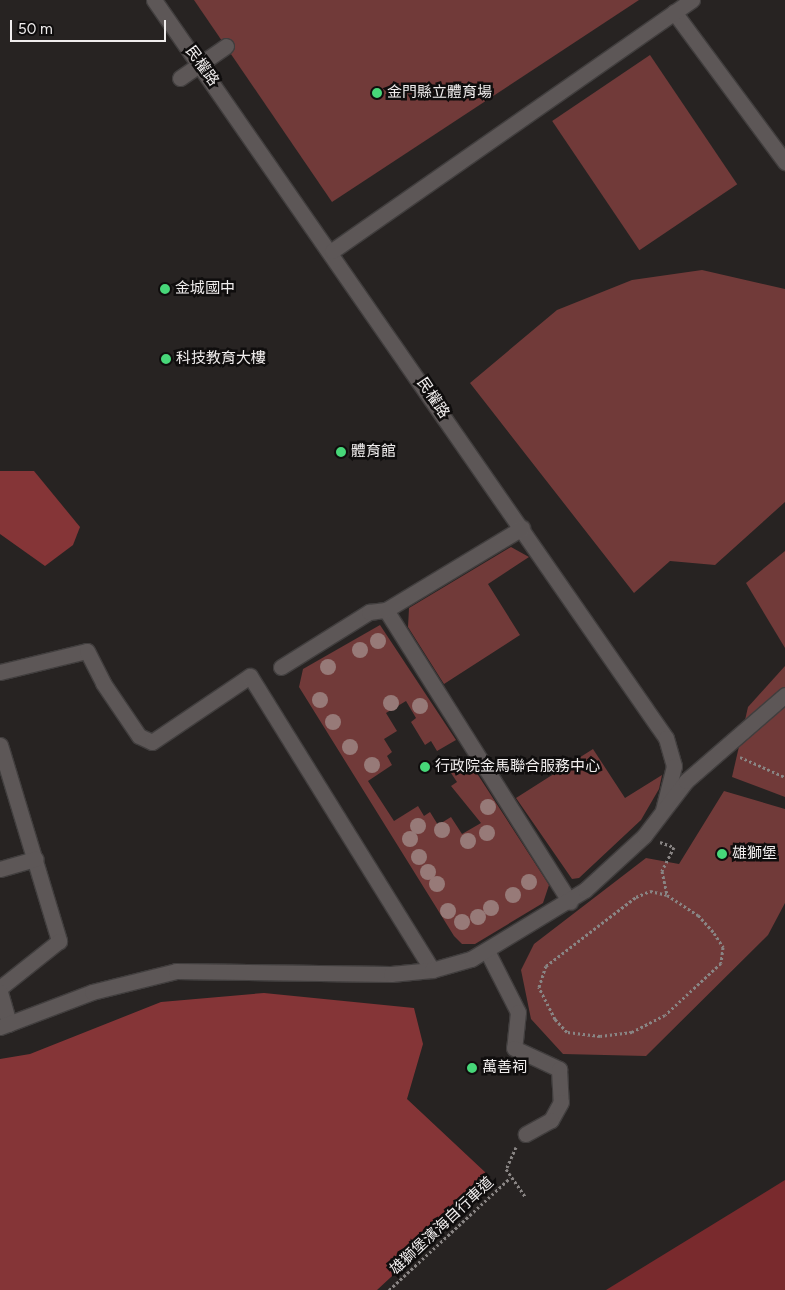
<!DOCTYPE html>
<meta charset="utf-8">
<style>
body{margin:0}
#map{position:relative;width:785px;height:1290px;overflow:hidden;background:#272322;font-family:Figtree,"Noto Sans TC",sans-serif}
div>[style]{position:absolute}
[style*='--x']{left:calc(var(--x)*1px);top:calc(var(--y)*1px);width:calc(var(--w)*1px);rotate:calc(var(--a)*1deg)}
.green>*{inset:0;background:#713a39;transform-origin:0 0}
.forest>*{inset:0;background:#853537}
.water>*{inset:0;background:#792a2d}
.path>*{height:3px;margin-top:-1.5px;transform-origin:0;background:repeating-linear-gradient(90deg,#898584 0 2.5px,transparent 0 5px)}
.roads{filter:drop-shadow(1px 0 #413e3e) drop-shadow(-1px 0 #413e3e) drop-shadow(0 1px #413e3e) drop-shadow(0 -1px #413e3e)}
.minor>*{height:15px;margin:-7.5px;padding:0 7.5px;transform-origin:7.5px;border-radius:7.5px;background:#5d5757}
.trees>*{width:16px;height:16px;margin:-8px;border-radius:50%;background:#977a78}
.dots>*{width:14px;height:14px;translate:-50% -50%;box-sizing:border-box;border:2px solid #0f0d0d;border-radius:50%}
span{translate:-50% -50%;white-space:nowrap;text-align:center;line-height:1.15;-webkit-text-stroke:5px #0f0d0d;paint-order:stroke}
.street-label{font-size:15px;color:#f0eded}
.poi-label{font-size:15px;color:#f0eded}
.left{translate:0 -50%;text-align:left}
.scale{position:absolute;left:10px;top:20px;width:156px;height:22px;box-sizing:border-box;border:2px solid #f0eded;border-top:0;padding-left:6px;font-size:15px;line-height:18px;white-space:nowrap;color:#f0eded;-webkit-text-stroke:4px #0f0d0d;paint-order:stroke}
</style>
<div id="map">
<div class="green">
<div style="clip-path:polygon(194px 0,639px 0,332px 202px)"></div>
<div style="left:650px;top:55px;width:156px;height:118px;rotate:56deg"></div>
<div style="clip-path:polygon(702px 270px,785px 289px,785px 502px,715px 565px,670px 561px,634px 593px,470px 383px,557px 310px,632px 280px)"></div>
<div style="clip-path:polygon(511px 547px,529px 557px,488px 584px,520px 635px,444px 684px,408px 627px,409px 608px)"></div>
<div style="clip-path:polygon(785px 551px,785px 648px,746px 583px)"></div>
<div style="clip-path:polygon(380px 625px,456px 740px,437px 751px,431px 741px,425px 745px,411px 722px,416px 718px,406px 701px,386px 713px,397px 731px,384px 739px,392px 752px,387px 756px,392px 765px,368px 781px,394px 821px,418px 806px,424px 816px,430px 812px,438px 825px,451px 817px,462px 834px,481px 823px,451px 786px,457px 782px,451px 773px,469px 761px,549px 885px,543px 903px,475px 944px,462px 944px,454px 936px,299px 687px,303px 669px)"></div>
<div style="clip-path:polygon(785px 666px,785px 797px,732px 777px,748px 707px)"></div>
<div style="clip-path:polygon(593px 749px,625px 798px,662px 775px,659px 789px,641px 820px,579px 878px,572px 879px,516px 798px)"></div>
<div style="clip-path:polygon(724px 791px,785px 809px,785px 903px,768px 935px,646px 1056px,563px 1054px,531px 1019px,521px 970px,534px 944px,646px 858px,679px 864px)"></div>
</div>
<div class="forest">
<div style="clip-path:polygon(0 471px,34px 471px,80px 527px,73px 545px,45px 566px,0 534px)"></div>
<div style="clip-path:polygon(264px 993px,414px 1008px,423px 1044px,407px 1099px,486px 1173px,459px 1214px,377px 1290px,0 1290px,0 1059px,30px 1054px,161px 1002px)"></div>
</div>
<div class="water">
<div style="clip-path:polygon(785px 1180px,785px 1290px,606px 1290px)"></div>
</div>
<div class="path">
<div style="--x:740;--y:757;--w:49;--a:24"></div>
<div style="--x:660;--y:842;--w:15;--a:20"></div>
<div style="--x:674;--y:847;--w:27;--a:117"></div>
<div style="--x:662;--y:871;--w:25;--a:78"></div>
<div style="--x:667;--y:895;--w:37;--a:33"></div>
<div style="--x:698;--y:915;--w:24;--a:48"></div>
<div style="--x:714;--y:933;--w:17;--a:57"></div>
<div style="--x:723;--y:947;--w:16;--a:97"></div>
<div style="--x:721;--y:963;--w:76;--a:137.1"></div>
<div style="--x:665;--y:1015;--w:37;--a:153"></div>
<div style="--x:632;--y:1032;--w:32;--a:173"></div>
<div style="--x:600;--y:1036;--w:33;--a:-173"></div>
<div style="--x:567;--y:1032;--w:18;--a:-133"></div>
<div style="--x:555;--y:1019;--w:36;--a:-117"></div>
<div style="--x:539;--y:987;--w:22;--a:-72"></div>
<div style="--x:546;--y:966;--w:113;--a:-37.5"></div>
<div style="--x:636;--y:897;--w:15;--a:-23"></div>
<div style="--x:650;--y:891;--w:17;--a:13"></div>
<div style="--x:516;--y:1147;--w:24;--a:114"></div>
<div style="--x:506;--y:1169;--w:33;--a:55"></div>
<div style="--x:389;--y:1290;--w:165;--a:-42.8"></div>
</div>
<div class="roads">
<div class="minor">
<div style="--x:154;--y:0;--w:898;--a:55.25"></div>
<div style="--x:666;--y:738;--w:29;--a:74"></div>
<div style="--x:674;--y:766;--w:45;--a:104"></div>
<div style="--x:674;--y:12;--w:187;--a:53.5"></div>
<div style="--x:180;--y:78;--w:56;--a:-34.8"></div>
<div style="--x:332;--y:251;--w:439;--a:-34.9"></div>
<div style="--x:386;--y:610;--w:345;--a:57.8"></div>
<div style="--x:281;--y:667;--w:104;--a:-32"></div>
<div style="--x:369;--y:612;--w:17;--a:-7"></div>
<div style="--x:386;--y:610;--w:159;--a:-31.1"></div>
<div style="--x:0;--y:672;--w:89;--a:-13.6"></div>
<div style="--x:87;--y:651;--w:36;--a:63"></div>
<div style="--x:103;--y:683;--w:64;--a:55.8"></div>
<div style="--x:139;--y:736;--w:14;--a:25"></div>
<div style="--x:152;--y:742;--w:118;--a:-34"></div>
<div style="--x:250;--y:676;--w:346;--a:58.2"></div>
<div style="--x:0;--y:745;--w:205;--a:73.2"></div>
<div style="--x:59;--y:941;--w:75;--a:141.5"></div>
<div style="--x:0;--y:869;--w:37;--a:-16"></div>
<div style="--x:487;--y:951;--w:68;--a:63.1"></div>
<div style="--x:518;--y:1012;--w:36;--a:96"></div>
<div style="--x:514;--y:1048;--w:50;--a:25"></div>
<div style="--x:559;--y:1069;--w:33;--a:87"></div>
<div style="--x:561;--y:1102;--w:21;--a:119"></div>
<div style="--x:551;--y:1120;--w:29;--a:151"></div>
<div style="--x:0;--y:992;--w:33;--a:74"></div>
<div style="--x:0;--y:1027;--w:98;--a:-20.8"></div>
<div style="--x:92;--y:992;--w:87;--a:-14"></div>
<div style="--x:176;--y:971;--w:215;--a:0.8"></div>
<div style="--x:391;--y:974;--w:41;--a:-5.6"></div>
<div style="--x:432;--y:970;--w:41;--a:-15.8"></div>
<div style="--x:471;--y:959;--w:133;--a:-31.2"></div>
<div style="--x:585;--y:890;--w:80;--a:-42.5"></div>
<div style="--x:644;--y:836;--w:69;--a:-52.6"></div>
<div style="--x:686;--y:781;--w:131;--a:-41"></div>
</div>
</div>
<div class="trees">
<div style="left:378px;top:641px"></div>
<div style="left:360px;top:650px"></div>
<div style="left:328px;top:667px"></div>
<div style="left:320px;top:700px"></div>
<div style="left:391px;top:703px"></div>
<div style="left:420px;top:706px"></div>
<div style="left:333px;top:722px"></div>
<div style="left:350px;top:747px"></div>
<div style="left:372px;top:765px"></div>
<div style="left:488px;top:807px"></div>
<div style="left:418px;top:826px"></div>
<div style="left:442px;top:830px"></div>
<div style="left:487px;top:833px"></div>
<div style="left:410px;top:839px"></div>
<div style="left:468px;top:841px"></div>
<div style="left:419px;top:857px"></div>
<div style="left:428px;top:872px"></div>
<div style="left:529px;top:882px"></div>
<div style="left:437px;top:884px"></div>
<div style="left:513px;top:895px"></div>
<div style="left:491px;top:908px"></div>
<div style="left:448px;top:911px"></div>
<div style="left:478px;top:917px"></div>
<div style="left:462px;top:922px"></div>
</div>
<div class="dots">
<div style="left:377px;top:93px;background:#47d779"></div>
<div style="left:165px;top:289px;background:#47d779"></div>
<div style="left:166px;top:359px;background:#47d779"></div>
<div style="left:341px;top:452px;background:#47d779"></div>
<div style="left:425px;top:767px;background:#47d779"></div>
<div style="left:722px;top:854px;background:#47d779"></div>
<div style="left:472px;top:1068px;background:#47d779"></div>
</div>
<div class="street-label">
<span style="left:202px;top:66px;rotate:54deg">民權路</span>
<span style="left:433px;top:398px;rotate:56deg">民權路</span>
<span style="left:442px;top:1226px;rotate:-43deg">雄獅堡濱海自行車道</span>
</div>
<div class="poi-label">
<span class="left" style="left:387px;top:93px">金門縣立體育場</span>
<span class="left" style="left:175px;top:289px">金城國中</span>
<span class="left" style="left:176px;top:359px">科技教育大樓</span>
<span class="left" style="left:351px;top:452px">體育館</span>
<span class="left" style="left:435px;top:767px">行政院金馬聯合服務中心</span>
<span class="left" style="left:732px;top:854px">雄獅堡</span>
<span class="left" style="left:482px;top:1068px">萬善祠</span>
</div>
<div class="scale">50 m</div>
</div>
